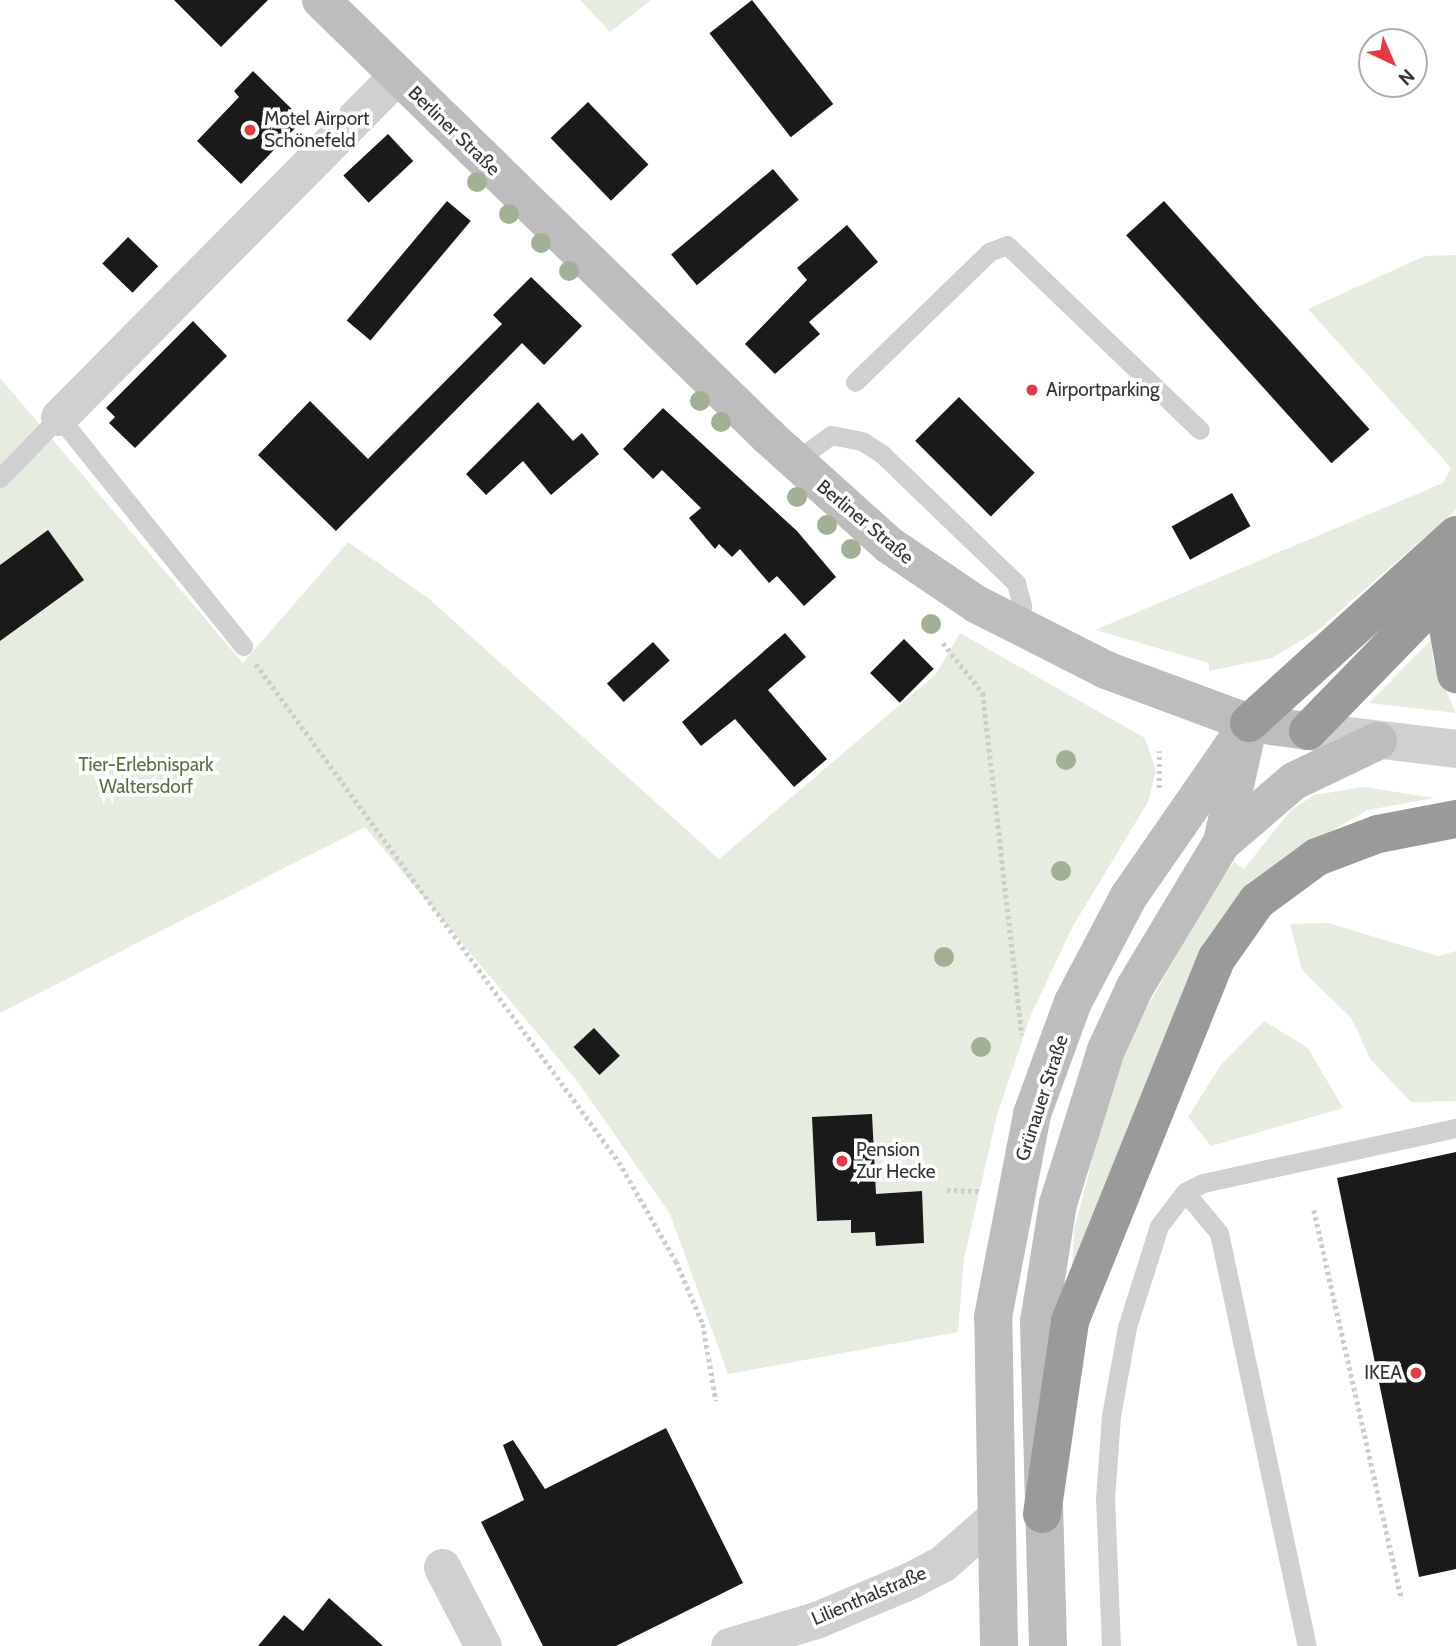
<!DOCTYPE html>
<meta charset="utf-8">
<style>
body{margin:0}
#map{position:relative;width:1456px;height:1646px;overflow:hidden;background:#fff;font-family:Cabin,sans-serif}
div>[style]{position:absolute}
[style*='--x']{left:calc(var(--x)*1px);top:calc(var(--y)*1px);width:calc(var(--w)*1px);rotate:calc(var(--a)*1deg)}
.green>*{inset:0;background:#e6ecdf}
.building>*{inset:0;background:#1a1a1a;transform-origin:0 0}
.path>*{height:4.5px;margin-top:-2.25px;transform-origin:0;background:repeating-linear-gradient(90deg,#cdcdcd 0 3.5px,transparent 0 7px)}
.service>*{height:19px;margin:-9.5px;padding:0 9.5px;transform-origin:9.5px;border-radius:9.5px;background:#d0d0d0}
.minor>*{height:37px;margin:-18.5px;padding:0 18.5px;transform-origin:18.5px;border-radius:18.5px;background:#d0d0d0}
.tertiary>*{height:38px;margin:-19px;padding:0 19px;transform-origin:19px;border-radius:19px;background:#d0d0d0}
.secondary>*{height:38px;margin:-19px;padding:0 19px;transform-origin:19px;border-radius:19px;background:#bdbdbd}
.motorway>*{height:38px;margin:-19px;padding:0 19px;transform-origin:19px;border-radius:19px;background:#9a9a9a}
.trees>*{width:20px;height:20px;margin:-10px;border-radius:50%;background:#a2b095}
.dots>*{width:19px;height:19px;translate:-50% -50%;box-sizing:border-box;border:4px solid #fff;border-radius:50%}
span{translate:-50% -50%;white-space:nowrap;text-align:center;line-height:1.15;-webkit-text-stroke:7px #fff;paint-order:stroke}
.poi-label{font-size:19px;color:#333}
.left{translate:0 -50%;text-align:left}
.right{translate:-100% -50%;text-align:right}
.street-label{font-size:19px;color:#333}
.park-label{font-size:19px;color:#56703f}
.north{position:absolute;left:1358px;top:28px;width:70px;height:70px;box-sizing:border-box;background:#fff;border:2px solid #adadad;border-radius:50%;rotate:136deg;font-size:19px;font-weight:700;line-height:28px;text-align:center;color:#333}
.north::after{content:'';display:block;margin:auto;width:24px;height:32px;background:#e63946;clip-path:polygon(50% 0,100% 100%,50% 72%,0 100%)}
</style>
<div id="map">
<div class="green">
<div style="clip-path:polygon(580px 0,651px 0,610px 32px)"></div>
<div style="clip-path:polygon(1456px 255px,1456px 510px,1317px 631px,1272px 658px,1209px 671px,1209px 663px,1095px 630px,1443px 483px,1451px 468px,1308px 309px,1425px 256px)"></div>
<div style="clip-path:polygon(0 378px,243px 663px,348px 542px,428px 598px,719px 859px,936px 674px,960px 633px,1145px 738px,1156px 770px,1148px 802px,1073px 926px,1030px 1017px,997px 1115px,964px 1259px,958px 1332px,728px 1374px,670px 1214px,578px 1082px,365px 827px,0 1013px)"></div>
<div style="clip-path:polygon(1431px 640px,1433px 662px,1456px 713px,1369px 703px)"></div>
<div style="clip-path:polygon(1364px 787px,1435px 798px,1368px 810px,1285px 858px,1072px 1270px,1074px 1230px,1109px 1095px,1134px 1031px,1211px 893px,1234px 862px,1244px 869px,1291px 810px,1314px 795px)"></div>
<div style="clip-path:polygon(1328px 923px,1438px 956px,1456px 951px,1456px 1101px,1411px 1102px,1371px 1060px,1351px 1018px,1302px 970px,1290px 924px)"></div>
<div style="clip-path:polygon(1264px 1021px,1308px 1048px,1343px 1108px,1211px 1146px,1188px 1117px,1220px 1066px)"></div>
</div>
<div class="building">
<div style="clip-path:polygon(174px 0,268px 0,221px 47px)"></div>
<div style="left:752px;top:0;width:132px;height:54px;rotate:52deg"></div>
<div style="clip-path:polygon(253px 71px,303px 120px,241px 184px,197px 141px,239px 97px,234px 91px)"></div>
<div style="left:588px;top:102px;width:87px;height:52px;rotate:46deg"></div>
<div style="left:388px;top:134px;width:37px;height:61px;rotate:47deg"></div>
<div style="left:773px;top:169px;width:40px;height:133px;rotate:50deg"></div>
<div style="left:447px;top:201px;width:31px;height:156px;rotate:40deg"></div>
<div style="left:1164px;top:201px;width:307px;height:51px;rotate:48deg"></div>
<div style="clip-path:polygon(847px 225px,878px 262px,809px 322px,820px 334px,775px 374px,745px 344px,807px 280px,797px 268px)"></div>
<div style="left:128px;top:237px;width:42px;height:37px;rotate:44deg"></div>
<div style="clip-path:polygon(531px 277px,582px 326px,544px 365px,522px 343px,336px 531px,258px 455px,310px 401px,368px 459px,502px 324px,493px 315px)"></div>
<div style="clip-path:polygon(193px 321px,227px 356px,135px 448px,109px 423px,115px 417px,106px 408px)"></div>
<div style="left:959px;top:397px;width:107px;height:62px;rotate:45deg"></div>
<div style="clip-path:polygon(538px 402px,573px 441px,582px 433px,599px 454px,551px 495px,523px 461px,486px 495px,466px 474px)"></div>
<div style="clip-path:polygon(663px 408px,797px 531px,836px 577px,804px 606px,777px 576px,769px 583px,740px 549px,732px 557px,719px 544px,715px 549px,689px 518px,701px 508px,662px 470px,653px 479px,623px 449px)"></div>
<div style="left:1232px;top:493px;width:38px;height:69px;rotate:61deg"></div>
<div style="clip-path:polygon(48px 530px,84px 580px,0 641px,0 565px)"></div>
<div style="clip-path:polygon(785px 633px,806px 657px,768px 690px,827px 759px,794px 787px,735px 719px,701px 746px,682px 722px)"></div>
<div style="left:904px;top:639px;width:42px;height:48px;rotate:45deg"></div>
<div style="left:653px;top:642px;width:25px;height:62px;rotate:48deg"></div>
<div style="left:594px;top:1028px;width:38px;height:28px;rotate:47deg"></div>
<div style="clip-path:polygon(872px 1114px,876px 1194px,922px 1191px,924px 1243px,876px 1246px,875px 1232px,851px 1233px,851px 1220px,817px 1221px,812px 1117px)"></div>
<div style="clip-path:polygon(1456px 1152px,1456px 1569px,1419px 1577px,1337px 1178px)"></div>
<div style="clip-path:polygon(666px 1428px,743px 1583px,616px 1646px,543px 1646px,481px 1522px,524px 1500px,503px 1445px,513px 1440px,545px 1489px)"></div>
<div style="clip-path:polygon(329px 1598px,383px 1646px,258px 1646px,284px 1615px,303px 1631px)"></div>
</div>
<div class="path">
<div style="--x:943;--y:643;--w:64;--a:51.3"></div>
<div style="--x:983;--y:693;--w:344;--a:83.5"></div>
<div style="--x:256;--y:664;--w:616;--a:53.91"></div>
<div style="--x:619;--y:1162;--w:114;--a:60.1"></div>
<div style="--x:676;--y:1261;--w:69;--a:66.8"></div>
<div style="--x:703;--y:1324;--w:78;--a:80.4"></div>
<div style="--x:1159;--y:788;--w:37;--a:-90"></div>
<div style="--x:947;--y:1190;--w:34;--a:2"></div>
<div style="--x:1314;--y:1210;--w:399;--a:77.3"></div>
</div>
<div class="service">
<div style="--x:855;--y:382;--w:187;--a:-44.1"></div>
<div style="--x:989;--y:252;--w:19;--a:-21"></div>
<div style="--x:1007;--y:245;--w:267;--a:43.8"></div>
<div style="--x:795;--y:461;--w:44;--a:-35.8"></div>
<div style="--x:831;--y:435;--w:32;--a:11"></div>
<div style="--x:862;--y:441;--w:24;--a:33"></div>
<div style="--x:882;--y:454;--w:186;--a:43.9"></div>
<div style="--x:1016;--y:583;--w:24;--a:75"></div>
<div style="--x:1022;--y:606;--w:21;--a:115"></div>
<div style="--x:0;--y:478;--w:85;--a:-46"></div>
<div style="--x:59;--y:417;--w:294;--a:51.2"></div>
<div style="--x:1185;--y:1192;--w:53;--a:50.3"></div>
<div style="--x:1219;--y:1233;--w:422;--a:78"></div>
<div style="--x:1111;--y:1646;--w:147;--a:-92.3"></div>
<div style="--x:1105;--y:1499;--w:83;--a:-85.9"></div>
<div style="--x:1111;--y:1416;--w:90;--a:-79.8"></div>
<div style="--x:1127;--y:1327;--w:106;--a:-72.4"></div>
<div style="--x:1159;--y:1226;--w:43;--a:-52.6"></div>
<div style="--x:1185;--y:1192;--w:20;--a:-27"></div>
<div style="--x:1203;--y:1183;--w:259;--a:-12.3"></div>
</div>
<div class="minor">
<div style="--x:59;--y:417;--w:482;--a:-45.3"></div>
<div style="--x:442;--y:1567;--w:89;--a:62.6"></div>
<div style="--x:729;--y:1646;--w:91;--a:-16.6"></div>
<div style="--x:816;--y:1620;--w:103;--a:-22.8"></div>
<div style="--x:911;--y:1580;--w:36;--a:-28"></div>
<div style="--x:943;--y:1563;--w:68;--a:-41.4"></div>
</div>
<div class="tertiary">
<div style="--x:1308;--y:731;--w:149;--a:6.9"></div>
</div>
<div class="secondary">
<div style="--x:321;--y:0;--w:626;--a:44.29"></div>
<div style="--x:769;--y:437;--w:161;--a:42"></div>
<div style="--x:889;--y:545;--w:105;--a:34.1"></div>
<div style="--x:976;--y:604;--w:146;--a:26.9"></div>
<div style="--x:1106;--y:670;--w:153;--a:20.3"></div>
<div style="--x:1249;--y:723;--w:60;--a:7.7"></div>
<div style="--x:1224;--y:841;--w:92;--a:-40.6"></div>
<div style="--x:1294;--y:781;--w:93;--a:-25.5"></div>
<div style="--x:999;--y:1646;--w:329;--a:-91"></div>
<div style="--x:993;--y:1317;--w:207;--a:-79.1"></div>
<div style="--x:1032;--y:1114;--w:119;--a:-69.9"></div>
<div style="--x:1073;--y:1002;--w:120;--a:-62.2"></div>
<div style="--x:1129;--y:896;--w:211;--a:-55.3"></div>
<div style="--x:1048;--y:1646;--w:324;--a:-91.6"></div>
<div style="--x:1039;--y:1322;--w:120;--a:-80.9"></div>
<div style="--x:1058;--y:1204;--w:161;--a:-72.7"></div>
<div style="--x:1106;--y:1050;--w:69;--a:-65.3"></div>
<div style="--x:1135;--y:987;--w:169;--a:-59"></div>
<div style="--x:1222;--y:842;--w:117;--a:-77.2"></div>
</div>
<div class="motorway">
<div style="--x:1456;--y:583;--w:46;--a:100.1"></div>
<div style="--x:1448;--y:628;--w:47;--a:80.1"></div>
<div style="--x:1249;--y:723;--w:280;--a:-42.2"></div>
<div style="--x:1308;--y:731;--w:212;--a:-45.8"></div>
<div style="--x:1042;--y:1514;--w:195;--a:-81.7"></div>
<div style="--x:1070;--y:1321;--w:392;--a:-68"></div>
<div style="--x:1217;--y:958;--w:70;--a:-54.9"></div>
<div style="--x:1257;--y:901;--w:74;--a:-36.3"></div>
<div style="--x:1317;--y:857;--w:65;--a:-20.7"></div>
<div style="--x:1378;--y:834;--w:79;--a:-10.9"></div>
</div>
<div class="trees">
<div style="left:477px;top:182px"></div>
<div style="left:509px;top:214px"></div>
<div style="left:541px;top:243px"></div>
<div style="left:569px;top:271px"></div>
<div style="left:700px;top:401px"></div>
<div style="left:721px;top:422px"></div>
<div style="left:797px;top:497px"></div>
<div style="left:827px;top:525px"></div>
<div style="left:851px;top:549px"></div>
<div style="left:931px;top:624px"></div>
<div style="left:1066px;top:760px"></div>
<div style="left:1061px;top:871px"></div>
<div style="left:944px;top:957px"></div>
<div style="left:981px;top:1047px"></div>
</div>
<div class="dots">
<div style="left:250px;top:130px;background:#e63946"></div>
<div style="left:1032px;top:390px;background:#e63946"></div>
<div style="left:842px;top:1161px;background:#e63946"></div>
<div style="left:1416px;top:1373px;background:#e63946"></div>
</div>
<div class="poi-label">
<span class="left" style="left:264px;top:130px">Motel Airport<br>Schönefeld</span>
<span class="left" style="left:1046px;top:390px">Airportparking</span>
<span class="left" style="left:856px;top:1161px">Pension<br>Zur Hecke</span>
<span class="right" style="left:1402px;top:1373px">IKEA</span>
</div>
<div class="street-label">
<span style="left:454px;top:131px;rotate:44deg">Berliner Straße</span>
<span style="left:865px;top:522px;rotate:40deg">Berliner Straße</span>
<span style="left:1042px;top:1098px;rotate:-72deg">Grünauer Straße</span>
<span style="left:869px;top:1596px;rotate:-23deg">Lilienthalstraße</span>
</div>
<div class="park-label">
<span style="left:146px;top:776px">Tier-Erlebnispark<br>Waltersdorf</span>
</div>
<div class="north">N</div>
</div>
